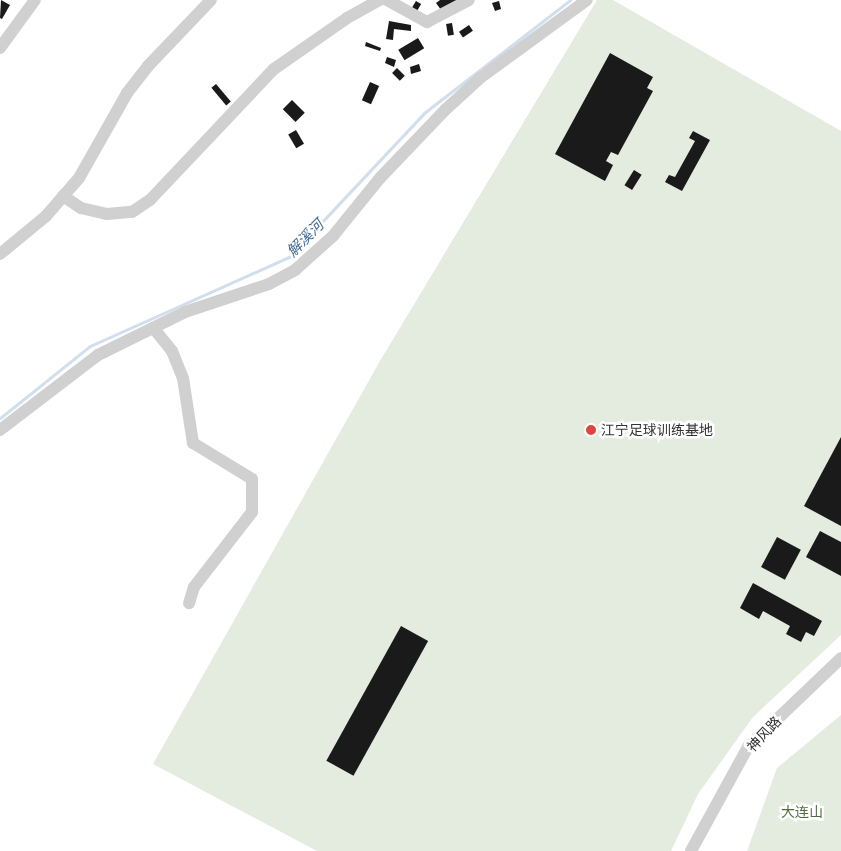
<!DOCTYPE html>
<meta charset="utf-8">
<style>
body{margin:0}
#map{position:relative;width:841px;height:851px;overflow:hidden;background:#fff;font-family:Commissioner,"Noto Sans SC",sans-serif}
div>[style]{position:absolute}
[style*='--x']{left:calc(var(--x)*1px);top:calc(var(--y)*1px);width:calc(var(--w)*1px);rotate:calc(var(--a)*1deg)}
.green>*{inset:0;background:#e4ebdf}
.stream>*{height:3px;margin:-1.5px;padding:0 1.5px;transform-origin:1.5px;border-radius:1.5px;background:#d0deed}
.building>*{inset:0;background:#1a1a1a;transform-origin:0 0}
.minor>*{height:12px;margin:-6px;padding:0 6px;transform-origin:6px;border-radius:6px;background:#d0d0d0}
.dots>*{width:14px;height:14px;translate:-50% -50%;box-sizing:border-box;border:2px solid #fff;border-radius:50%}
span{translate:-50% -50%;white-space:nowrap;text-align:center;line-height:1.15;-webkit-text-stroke:5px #fff;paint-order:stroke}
.poi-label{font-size:14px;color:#333}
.left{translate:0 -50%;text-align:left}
.street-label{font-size:14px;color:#333}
.park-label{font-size:14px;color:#516e41}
.water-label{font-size:15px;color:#426b93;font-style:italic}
</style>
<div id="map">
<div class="green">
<div style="clip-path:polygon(597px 0,613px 0,841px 131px,841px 635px,753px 717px,698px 794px,671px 851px,317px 851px,153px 764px,380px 361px)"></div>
<div style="clip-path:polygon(841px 715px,841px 851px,747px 851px,777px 768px)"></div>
</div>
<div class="stream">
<div style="--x:0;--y:418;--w:115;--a:-38.7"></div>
<div style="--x:90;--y:346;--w:218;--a:-24.1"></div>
<div style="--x:289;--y:257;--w:197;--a:-46.8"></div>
<div style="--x:424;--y:113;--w:185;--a:-37.7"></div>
</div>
<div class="building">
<div style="clip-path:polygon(1px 0,10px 5px,2px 19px,0 18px)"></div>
<div style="clip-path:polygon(440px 0,464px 0,444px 14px,436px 3px)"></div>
<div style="left:416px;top:1px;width:6px;height:10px;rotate:31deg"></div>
<div style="clip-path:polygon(499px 1px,501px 9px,495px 11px,492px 3px)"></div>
<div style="clip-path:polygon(389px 21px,411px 25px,411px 31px,394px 29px,393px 40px,386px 39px)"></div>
<div style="left:452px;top:23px;width:12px;height:6px;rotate:81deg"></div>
<div style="left:469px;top:25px;width:7px;height:12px;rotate:56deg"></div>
<div style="left:418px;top:38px;width:12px;height:23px;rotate:59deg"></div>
<div style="clip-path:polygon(366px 42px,381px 48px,380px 51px,365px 46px)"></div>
<div style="clip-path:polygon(610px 53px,653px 77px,647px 88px,653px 91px,618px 155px,611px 152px,606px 161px,613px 165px,605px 181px,555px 154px)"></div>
<div style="clip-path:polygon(387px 57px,396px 60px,394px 67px,385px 63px)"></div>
<div style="clip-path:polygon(419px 64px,421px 71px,411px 74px,410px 67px)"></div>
<div style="left:397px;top:68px;width:11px;height:7px;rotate:45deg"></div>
<div style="left:370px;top:82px;width:10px;height:20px;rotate:24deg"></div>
<div style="left:216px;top:84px;width:23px;height:6px;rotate:50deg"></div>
<div style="left:292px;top:100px;width:18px;height:13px;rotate:45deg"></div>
<div style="left:296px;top:130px;width:16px;height:9px;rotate:60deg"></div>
<div style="clip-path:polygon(693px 131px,710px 140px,682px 191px,665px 182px,669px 175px,675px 177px,695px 141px,689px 138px)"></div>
<div style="left:634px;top:170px;width:9px;height:18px;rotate:32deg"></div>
<div style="clip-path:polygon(841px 437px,841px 526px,804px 506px)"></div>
<div style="clip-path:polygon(820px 531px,841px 542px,841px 576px,806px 557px)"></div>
<div style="left:777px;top:537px;width:27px;height:34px;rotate:28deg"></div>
<div style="clip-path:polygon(753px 583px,822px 621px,814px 636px,806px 632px,801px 642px,786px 634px,790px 626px,763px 611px,759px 619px,740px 608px)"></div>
<div style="left:401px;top:626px;width:31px;height:154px;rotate:29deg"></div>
</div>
<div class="minor">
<div style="--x:387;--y:0;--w:46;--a:28.8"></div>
<div style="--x:427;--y:22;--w:47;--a:-27.6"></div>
<div style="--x:0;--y:48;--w:59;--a:-53.9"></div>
<div style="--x:63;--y:196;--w:22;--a:34"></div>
<div style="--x:81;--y:208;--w:27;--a:13"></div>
<div style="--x:107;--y:214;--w:25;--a:-5"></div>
<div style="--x:132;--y:212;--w:22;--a:-34"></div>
<div style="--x:150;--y:200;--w:180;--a:-46.6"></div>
<div style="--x:274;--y:69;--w:89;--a:-34.9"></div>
<div style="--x:347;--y:18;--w:38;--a:-29"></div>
<div style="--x:0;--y:254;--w:60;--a:-39.6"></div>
<div style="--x:46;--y:216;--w:50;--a:-49"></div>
<div style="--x:79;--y:178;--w:98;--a:-60.5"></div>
<div style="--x:127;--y:93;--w:34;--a:-52"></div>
<div style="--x:148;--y:66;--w:91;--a:-46.3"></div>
<div style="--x:155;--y:330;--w:27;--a:51"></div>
<div style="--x:172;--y:351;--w:29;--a:68"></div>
<div style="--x:183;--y:378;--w:66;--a:81.3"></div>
<div style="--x:193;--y:443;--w:69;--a:31.4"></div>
<div style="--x:252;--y:479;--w:33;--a:90"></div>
<div style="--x:252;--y:512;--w:95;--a:127.7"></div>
<div style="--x:194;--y:587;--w:17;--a:107"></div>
<div style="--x:0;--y:430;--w:123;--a:-37.4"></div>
<div style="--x:98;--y:355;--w:97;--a:-26.3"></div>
<div style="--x:185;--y:312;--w:89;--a:-18.4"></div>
<div style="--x:269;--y:284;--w:30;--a:-28"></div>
<div style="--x:295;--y:270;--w:51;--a:-41.8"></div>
<div style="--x:333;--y:236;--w:75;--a:-51"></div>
<div style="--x:380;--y:178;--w:94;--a:-46.3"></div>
<div style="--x:445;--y:110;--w:47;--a:-42.4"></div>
<div style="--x:480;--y:78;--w:132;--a:-36.1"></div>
<div style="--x:691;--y:851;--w:119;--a:-61.3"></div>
<div style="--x:748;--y:747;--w:129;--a:-43.7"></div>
</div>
<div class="dots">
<div style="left:591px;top:430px;background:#e0443f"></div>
</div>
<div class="poi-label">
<span class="left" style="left:601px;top:430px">江宁足球训练基地</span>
</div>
<div class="street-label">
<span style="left:764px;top:734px;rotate:-47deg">神风路</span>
</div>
<div class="park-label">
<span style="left:802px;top:812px">大连山</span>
</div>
<div class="water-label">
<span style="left:305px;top:238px;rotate:-45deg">解溪河</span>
</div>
</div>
